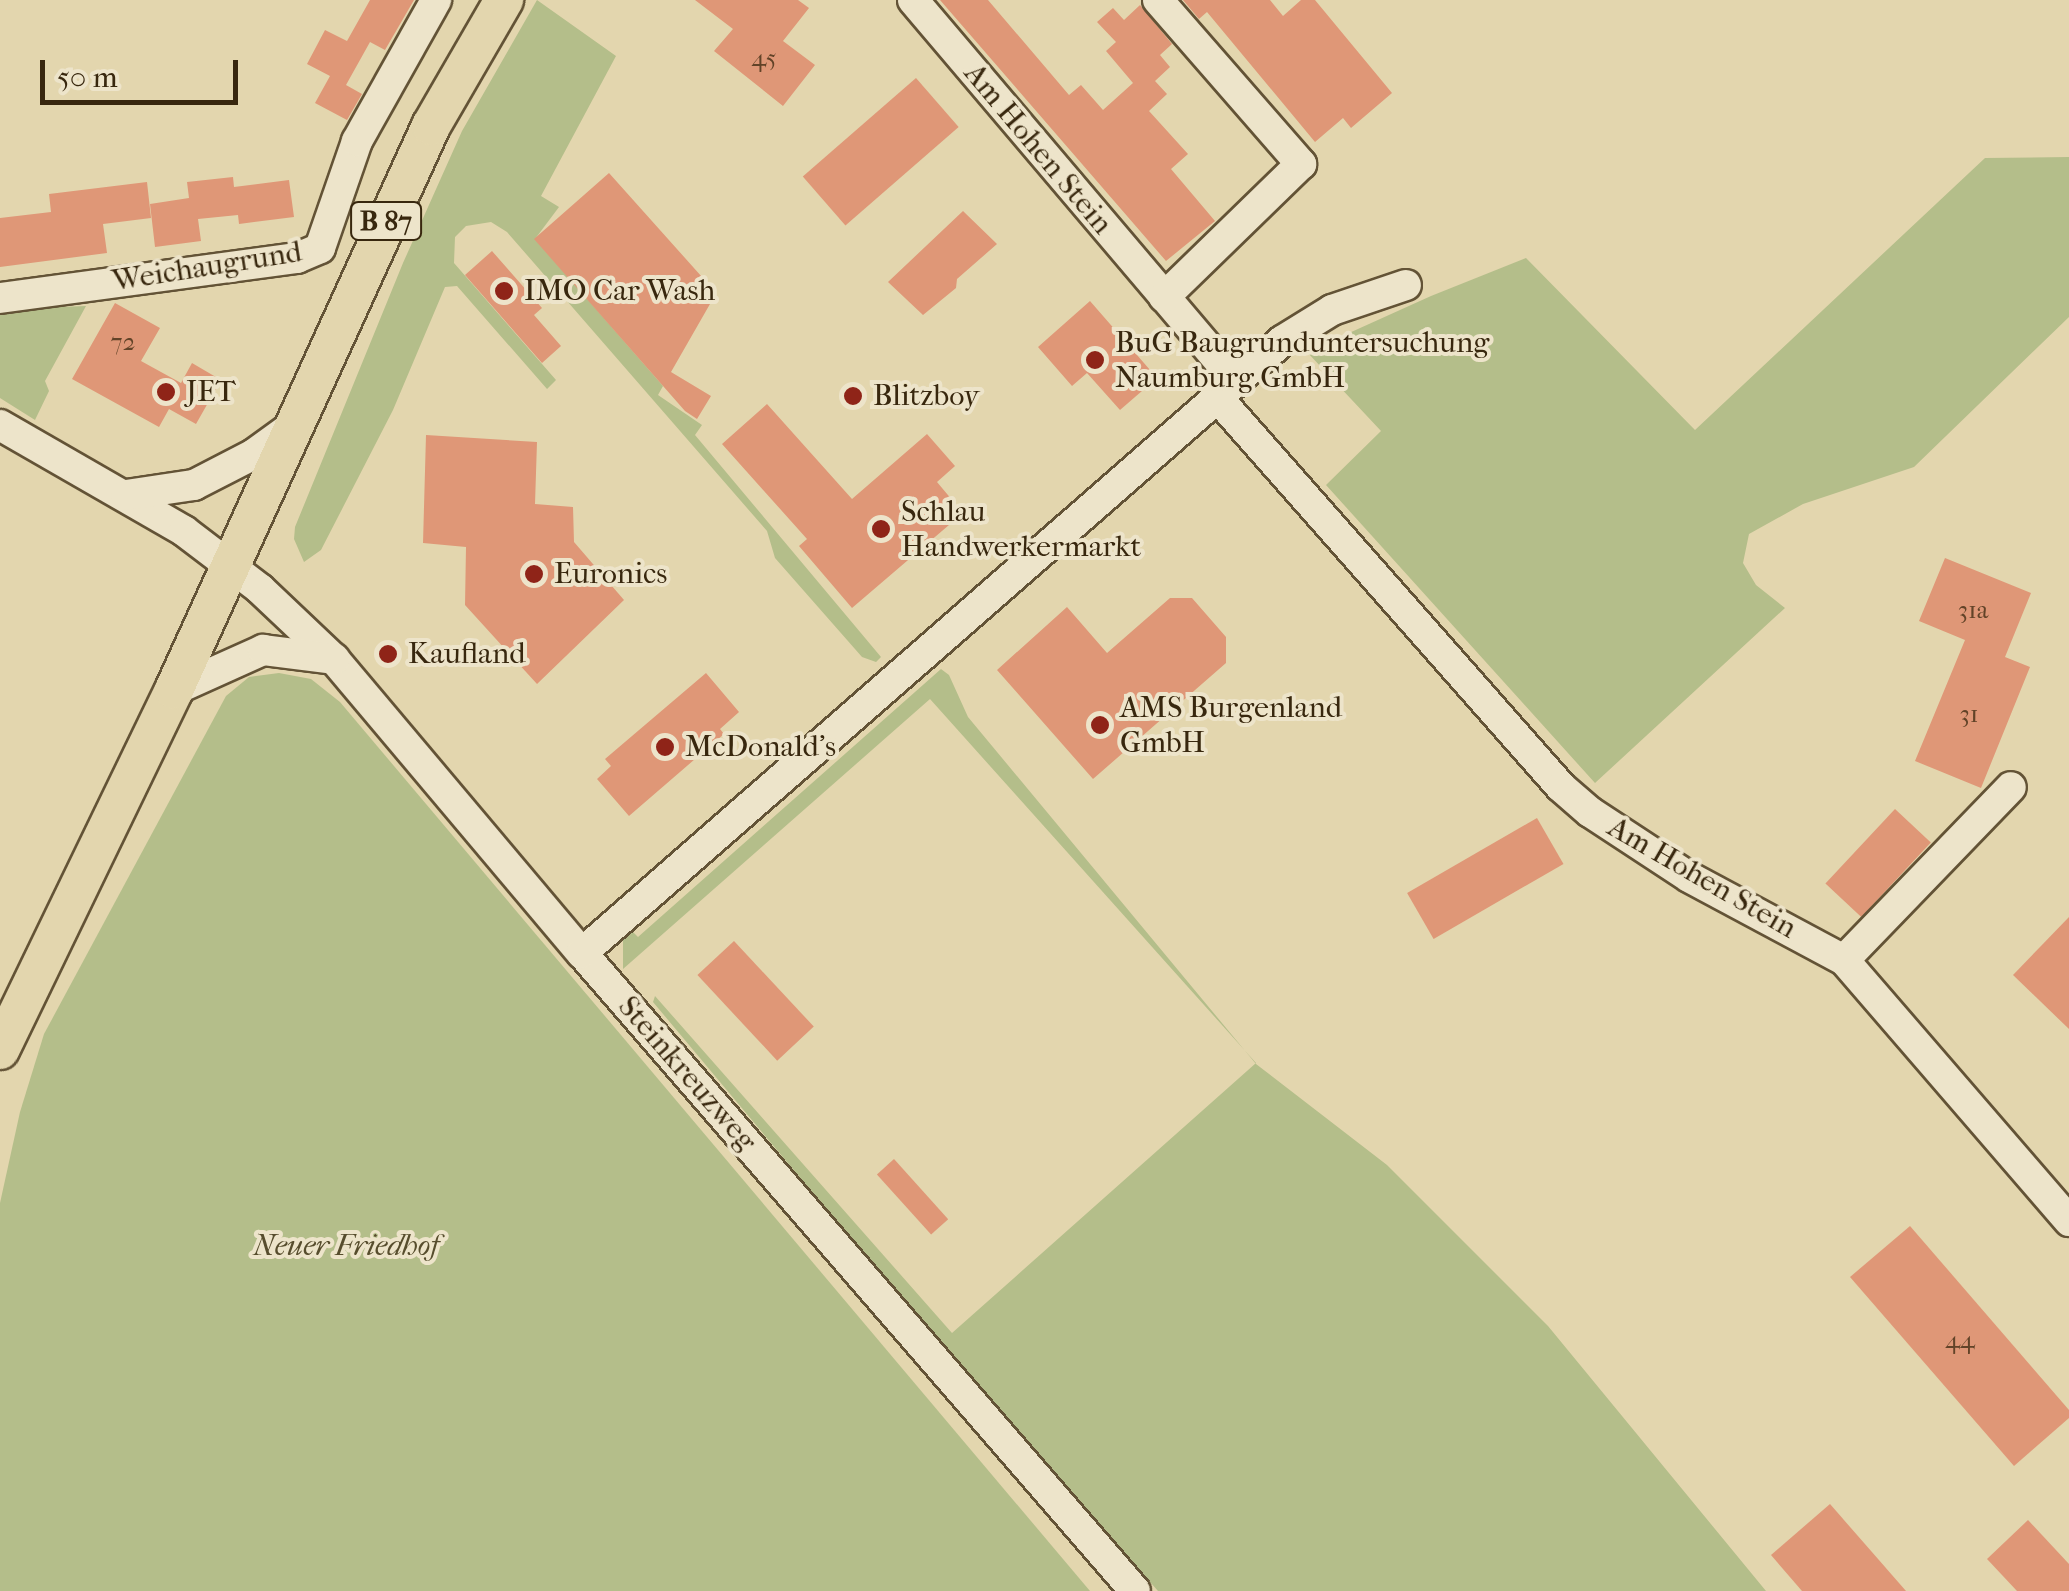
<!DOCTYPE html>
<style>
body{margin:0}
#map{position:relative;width:2069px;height:1591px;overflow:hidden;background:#e3d6ae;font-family:"IM FELL French Canon",serif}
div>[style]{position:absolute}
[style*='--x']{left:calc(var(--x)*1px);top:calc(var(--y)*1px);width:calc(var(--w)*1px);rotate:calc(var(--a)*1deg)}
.green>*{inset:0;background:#b4be8a}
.building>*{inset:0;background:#df9777;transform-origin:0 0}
.roads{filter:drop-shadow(2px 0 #635336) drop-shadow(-2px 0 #635336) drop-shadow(0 2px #635336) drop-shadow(0 -2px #635336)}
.minor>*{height:30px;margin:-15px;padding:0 15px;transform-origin:15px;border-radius:15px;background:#ede4ca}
.major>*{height:38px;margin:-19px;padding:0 19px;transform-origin:19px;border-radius:19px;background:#e3d6ae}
.dots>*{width:28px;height:28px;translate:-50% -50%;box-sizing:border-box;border:5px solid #ede4ca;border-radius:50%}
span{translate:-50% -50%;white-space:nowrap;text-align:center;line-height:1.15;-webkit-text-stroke:8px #ede4ca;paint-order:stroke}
.number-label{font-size:25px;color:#624328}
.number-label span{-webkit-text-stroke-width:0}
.shield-label span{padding:2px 8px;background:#ede4ca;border:2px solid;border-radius:8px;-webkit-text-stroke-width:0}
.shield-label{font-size:28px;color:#38270e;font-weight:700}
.street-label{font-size:30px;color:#38270e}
.poi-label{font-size:30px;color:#38270e}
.left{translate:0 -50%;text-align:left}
.park-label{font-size:30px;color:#574d2d;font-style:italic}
.scale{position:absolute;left:40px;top:60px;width:198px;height:45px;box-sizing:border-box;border:5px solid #38270e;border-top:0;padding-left:12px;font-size:30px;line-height:35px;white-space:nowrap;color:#38270e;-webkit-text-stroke:8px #ede4ca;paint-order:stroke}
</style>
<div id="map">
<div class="green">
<div style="clip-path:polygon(537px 0,616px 56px,541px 196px,559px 207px,535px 239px,663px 386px,658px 395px,702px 425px,695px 435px,881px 657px,876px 662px,862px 657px,775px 558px,767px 531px,507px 232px,491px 222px,466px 226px,455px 237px,454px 263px,556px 380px,547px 389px,457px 286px,445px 287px,393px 410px,321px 550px,304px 562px,294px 539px,295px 527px,403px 263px,462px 131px)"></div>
<div style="clip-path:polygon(2069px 157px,2069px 317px,1914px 467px,1803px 504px,1749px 534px,1743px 563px,1756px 585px,1785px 608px,1595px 783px,1326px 485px,1381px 431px,1307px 352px,1431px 296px,1526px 258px,1695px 430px,1985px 158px)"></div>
<div style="clip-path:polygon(86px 306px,45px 381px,49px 391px,35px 420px,0 398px,0 309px)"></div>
<div style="clip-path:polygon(941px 669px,949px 675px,968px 717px,1256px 1064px,1387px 1165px,1548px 1326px,1766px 1591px,1158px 1591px,879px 1272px,653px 1002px,655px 996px,952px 1333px,1256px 1063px,930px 699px,623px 969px,623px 940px,630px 929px,638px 937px)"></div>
<div style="clip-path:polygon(279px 673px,311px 679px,340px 702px,1090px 1591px,0 1591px,0 1203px,20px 1112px,44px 1034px,226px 696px,249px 677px)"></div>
</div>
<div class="building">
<div style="clip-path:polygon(370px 0,414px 0,385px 50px,370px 42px,346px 85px,362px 94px,347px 120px,315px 103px,330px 76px,307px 64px,325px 30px,347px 41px)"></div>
<div style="clip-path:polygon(695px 0,798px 0,809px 8px,783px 41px,815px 65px,783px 106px,714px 51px,733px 29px)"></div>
<div style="clip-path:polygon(940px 0,988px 0,1069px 95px,1081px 85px,1103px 110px,1133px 83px,1106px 51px,1116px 42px,1097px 22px,1113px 8px,1124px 20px,1140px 5px,1172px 44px,1160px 55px,1170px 67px,1155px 81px,1167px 94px,1149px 111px,1188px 154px,1171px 169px,1215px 221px,1166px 261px)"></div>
<div style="clip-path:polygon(1183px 0,1270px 0,1283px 16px,1301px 0,1315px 0,1392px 93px,1351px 128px,1343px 118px,1315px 142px,1207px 12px,1199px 19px)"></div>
<div style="left:916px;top:78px;width:65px;height:150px;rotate:49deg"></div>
<div style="clip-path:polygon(609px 173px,702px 277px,710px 304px,671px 372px,711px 396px,697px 419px,685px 411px,534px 239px)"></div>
<div style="clip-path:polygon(233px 177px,234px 187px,289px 180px,294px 217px,239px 224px,238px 215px,198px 219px,201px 241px,155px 247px,150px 204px,189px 198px,187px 182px)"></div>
<div style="clip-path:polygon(147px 182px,151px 218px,103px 224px,107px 253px,0 267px,0 218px,51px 212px,49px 194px)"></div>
<div style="clip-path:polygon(963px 211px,997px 244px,957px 279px,956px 288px,923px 315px,888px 282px)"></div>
<div style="clip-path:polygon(492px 251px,542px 308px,534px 315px,561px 346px,542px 363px,465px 275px)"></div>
<div style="clip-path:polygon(1090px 301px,1157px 378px,1120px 410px,1087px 373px,1072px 386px,1038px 347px)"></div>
<div style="clip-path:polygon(115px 303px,160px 328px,141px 361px,181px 383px,192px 363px,221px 380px,196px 424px,169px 409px,159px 427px,72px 379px)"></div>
<div style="clip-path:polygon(767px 404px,852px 499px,927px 434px,955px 466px,937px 482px,963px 513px,852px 608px,799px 546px,807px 539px,722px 444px)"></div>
<div style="clip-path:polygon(426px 435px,537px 442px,535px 504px,573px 507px,574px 542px,624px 600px,537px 684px,465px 605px,466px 547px,423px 543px)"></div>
<div style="clip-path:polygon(1945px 558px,2031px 593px,2005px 657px,2030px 667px,1981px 788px,1915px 761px,1965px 640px,1919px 621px)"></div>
<div style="clip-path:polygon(1170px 598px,1192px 598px,1226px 637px,1226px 663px,1093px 779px,997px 670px,1067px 607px,1107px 653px)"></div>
<div style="clip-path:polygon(706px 673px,739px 712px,720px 729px,724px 734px,629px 816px,597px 779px,611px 766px,605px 759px)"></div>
<div style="left:1895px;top:809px;width:49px;height:102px;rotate:43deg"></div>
<div style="left:1537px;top:818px;width:53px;height:150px;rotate:60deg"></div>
<div style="clip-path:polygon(2069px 917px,2069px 1029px,2013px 975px)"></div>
<div style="left:734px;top:941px;width:117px;height:50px;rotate:47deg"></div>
<div style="left:894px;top:1159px;width:81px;height:23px;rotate:48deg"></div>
<div style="clip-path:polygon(1910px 1226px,2069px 1410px,2069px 1418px,2014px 1466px,1850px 1277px)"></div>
<div style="clip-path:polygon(1830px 1504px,1906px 1591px,1802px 1591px,1771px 1555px)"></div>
<div style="clip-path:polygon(2028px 1520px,2069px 1564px,2069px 1591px,2017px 1591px,1987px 1559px)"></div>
</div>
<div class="roads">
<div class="minor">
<div style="--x:913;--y:0;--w:498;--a:49.7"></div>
<div style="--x:1158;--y:0;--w:218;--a:48.9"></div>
<div style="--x:1301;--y:164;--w:191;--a:135.8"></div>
<div style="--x:0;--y:298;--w:300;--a:-7.7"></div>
<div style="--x:297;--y:258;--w:25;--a:-23"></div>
<div style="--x:320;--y:248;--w:113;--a:-70.9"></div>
<div style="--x:357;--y:141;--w:162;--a:-60.7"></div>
<div style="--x:1216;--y:396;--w:521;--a:48.58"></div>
<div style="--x:1561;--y:787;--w:38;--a:41"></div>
<div style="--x:1590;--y:812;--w:118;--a:33.3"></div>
<div style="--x:1689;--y:877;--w:176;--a:28.2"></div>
<div style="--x:1844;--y:960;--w:345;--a:49.2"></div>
<div style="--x:0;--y:425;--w:212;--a:29.9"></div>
<div style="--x:184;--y:531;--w:96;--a:37.3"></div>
<div style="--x:260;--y:589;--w:102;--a:43.4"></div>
<div style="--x:334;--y:659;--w:385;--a:49.9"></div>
<div style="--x:582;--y:953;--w:844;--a:49.08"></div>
<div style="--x:126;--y:495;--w:69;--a:-8.4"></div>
<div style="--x:194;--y:485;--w:68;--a:-27.3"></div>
<div style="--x:254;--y:454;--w:49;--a:-35.9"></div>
<div style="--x:174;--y:690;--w:98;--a:-24.2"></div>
<div style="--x:263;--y:650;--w:72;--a:7.2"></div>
<div style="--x:582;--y:953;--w:930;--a:-41.16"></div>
<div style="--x:1282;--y:341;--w:59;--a:-31.8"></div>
<div style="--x:1332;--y:310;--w:78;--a:-18.7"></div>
<div style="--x:1844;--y:960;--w:240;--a:-46"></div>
</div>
<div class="major">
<div style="--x:0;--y:1050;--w:400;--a:-64.2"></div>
<div style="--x:174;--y:690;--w:620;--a:-65.5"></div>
<div style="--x:431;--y:126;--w:146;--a:-59.9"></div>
</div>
</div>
<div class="dots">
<div style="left:504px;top:291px;background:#8f2418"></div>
<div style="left:1095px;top:360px;background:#8f2418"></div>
<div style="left:166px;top:392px;background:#8f2418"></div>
<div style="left:853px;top:396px;background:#8f2418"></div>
<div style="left:881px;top:529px;background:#8f2418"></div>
<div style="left:534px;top:574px;background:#8f2418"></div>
<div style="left:388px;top:654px;background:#8f2418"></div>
<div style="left:1100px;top:725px;background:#8f2418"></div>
<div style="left:665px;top:747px;background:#8f2418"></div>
</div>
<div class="number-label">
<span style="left:764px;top:58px">45</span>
<span style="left:123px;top:342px">72</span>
<span style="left:1973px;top:610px">31a</span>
<span style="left:1969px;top:714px">31</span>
<span style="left:1960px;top:1340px">44</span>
</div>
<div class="shield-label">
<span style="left:386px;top:221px">B 87</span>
</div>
<div class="street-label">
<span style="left:1038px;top:149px;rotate:50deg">Am Hohen Stein</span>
<span style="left:207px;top:267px;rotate:-9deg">Weichaugrund</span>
<span style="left:1702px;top:878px;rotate:30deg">Am Hohen Stein</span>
<span style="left:687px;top:1074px;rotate:49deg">Steinkreuzweg</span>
</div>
<div class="poi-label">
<span class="left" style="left:524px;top:291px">IMO Car Wash</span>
<span class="left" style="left:1115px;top:360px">BuG Baugrunduntersuchung<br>Naumburg GmbH</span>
<span class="left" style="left:186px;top:392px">JET</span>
<span class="left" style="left:873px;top:396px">Blitzboy</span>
<span class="left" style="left:901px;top:529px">Schlau<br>Handwerkermarkt</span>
<span class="left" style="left:554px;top:574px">Euronics</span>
<span class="left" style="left:408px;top:654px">Kaufland</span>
<span class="left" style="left:1120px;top:725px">AMS Burgenland<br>GmbH</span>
<span class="left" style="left:685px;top:747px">McDonald's</span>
</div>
<div class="park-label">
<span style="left:346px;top:1246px">Neuer Friedhof</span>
</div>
<div class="scale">50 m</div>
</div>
